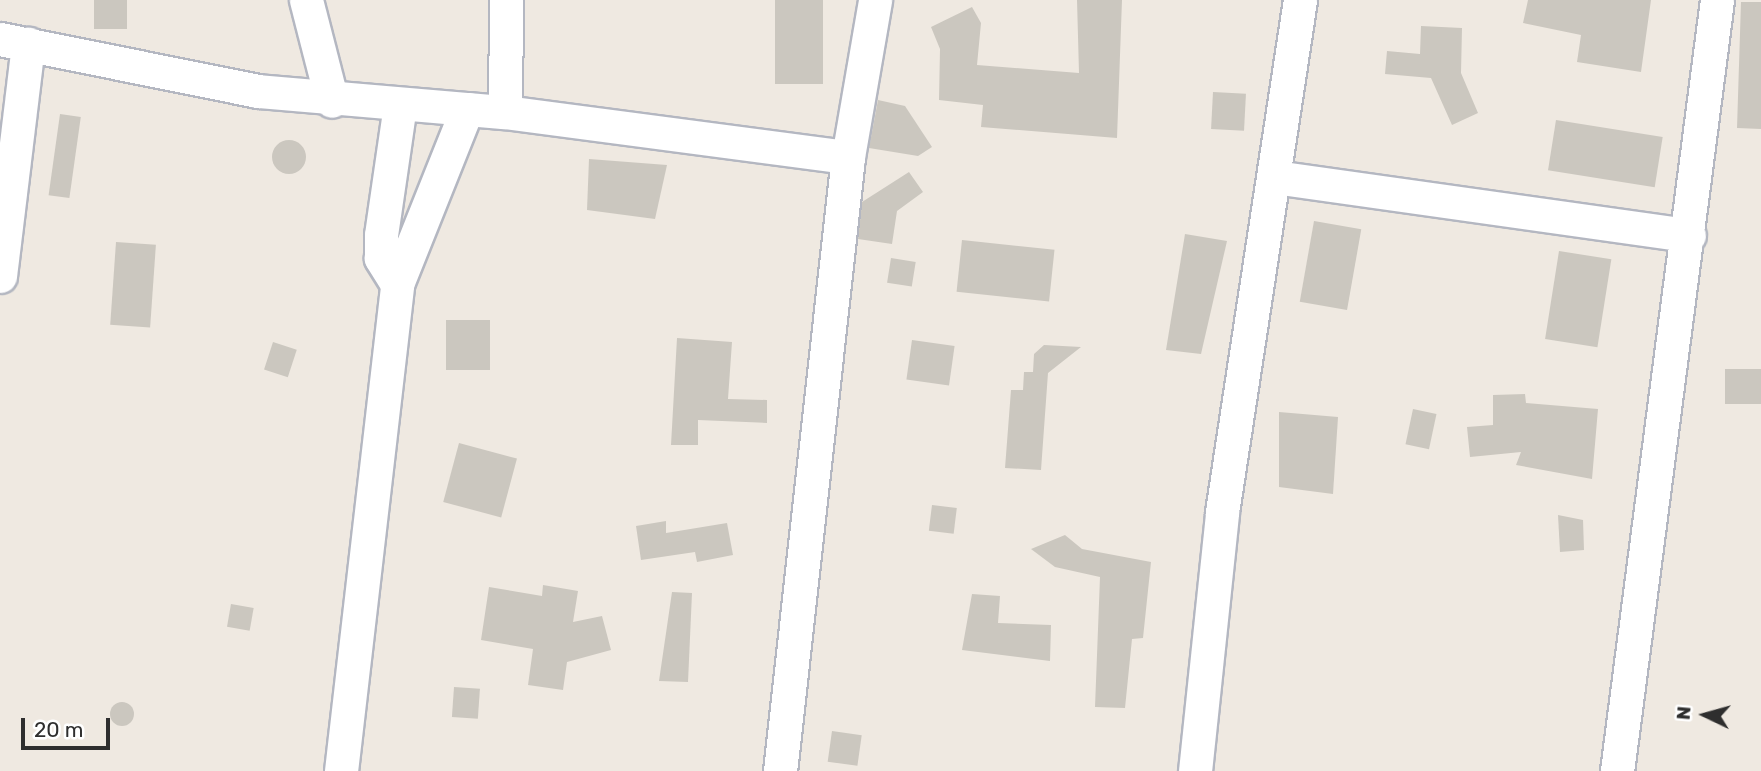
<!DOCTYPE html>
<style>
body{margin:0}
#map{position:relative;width:1761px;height:771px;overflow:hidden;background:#efe9e1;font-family:Rubik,sans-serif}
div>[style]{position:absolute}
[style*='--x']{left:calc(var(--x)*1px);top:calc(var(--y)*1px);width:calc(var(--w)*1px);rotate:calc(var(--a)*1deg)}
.building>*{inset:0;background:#cbc7bf;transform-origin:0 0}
.round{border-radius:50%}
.roads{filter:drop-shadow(2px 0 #b4b7c1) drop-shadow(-2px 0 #b4b7c1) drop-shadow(0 2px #b4b7c1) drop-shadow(0 -2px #b4b7c1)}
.minor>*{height:33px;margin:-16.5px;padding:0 16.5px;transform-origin:16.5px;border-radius:16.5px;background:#fff}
span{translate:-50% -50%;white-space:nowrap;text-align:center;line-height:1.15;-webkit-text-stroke:5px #fff;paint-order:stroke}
.north{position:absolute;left:1670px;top:680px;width:70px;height:70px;-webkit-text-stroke:5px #fff;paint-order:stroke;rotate:275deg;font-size:19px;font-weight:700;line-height:28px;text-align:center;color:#2e2e2e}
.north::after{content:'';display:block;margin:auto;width:24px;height:32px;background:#2e2e2e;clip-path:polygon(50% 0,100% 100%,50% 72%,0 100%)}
.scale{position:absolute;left:21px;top:718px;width:89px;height:32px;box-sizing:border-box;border:4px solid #2e2e2e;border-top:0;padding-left:9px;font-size:21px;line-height:24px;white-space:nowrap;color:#2e2e2e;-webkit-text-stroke:5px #fff;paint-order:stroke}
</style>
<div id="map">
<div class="building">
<div style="left:94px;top:0;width:33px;height:29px"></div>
<div style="left:775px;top:0;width:48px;height:84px"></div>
<div style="clip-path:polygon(1077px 0,1122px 0,1117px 138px,981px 127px,983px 105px,939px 100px,940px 49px,931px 27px,972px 7px,981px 23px,977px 65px,1079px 73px)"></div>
<div style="clip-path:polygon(1528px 0,1651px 0,1641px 72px,1577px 62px,1581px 35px,1523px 23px)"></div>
<div style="clip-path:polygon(1741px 2px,1761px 2px,1761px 129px,1737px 128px)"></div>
<div style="clip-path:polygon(1421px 26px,1462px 28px,1461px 73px,1478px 113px,1452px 125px,1431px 78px,1385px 74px,1387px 51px,1420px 54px)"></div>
<div style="left:1213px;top:92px;width:33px;height:37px;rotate:3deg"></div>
<div style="clip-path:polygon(878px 100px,905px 106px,932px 147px,918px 156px,869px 148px)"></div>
<div style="left:60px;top:114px;width:21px;height:82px;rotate:8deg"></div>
<div style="left:1556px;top:120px;width:108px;height:51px;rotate:9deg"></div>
<div class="round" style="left:272px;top:140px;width:34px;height:34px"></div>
<div style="clip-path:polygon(589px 159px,667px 165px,655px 219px,587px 210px)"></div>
<div style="clip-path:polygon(909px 172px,923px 192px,897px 211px,892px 244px,858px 239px,862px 202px)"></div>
<div style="left:1314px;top:221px;width:48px;height:82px;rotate:10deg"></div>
<div style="clip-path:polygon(1185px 234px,1227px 241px,1201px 354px,1166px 350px)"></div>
<div style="left:962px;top:240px;width:93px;height:52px;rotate:6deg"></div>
<div style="left:116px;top:242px;width:40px;height:83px;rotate:4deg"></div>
<div style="left:1559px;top:251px;width:53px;height:89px;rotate:9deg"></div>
<div style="left:891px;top:258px;width:25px;height:25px;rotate:9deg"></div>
<div style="left:446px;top:320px;width:44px;height:50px"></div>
<div style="clip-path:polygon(677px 338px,732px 342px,728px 399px,767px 400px,767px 423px,698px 420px,698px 445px,671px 445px)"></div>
<div style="left:912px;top:340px;width:43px;height:40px;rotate:8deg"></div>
<div style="left:273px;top:342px;width:25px;height:29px;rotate:18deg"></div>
<div style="clip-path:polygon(1044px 345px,1081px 347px,1048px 373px,1041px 470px,1005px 468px,1011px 390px,1023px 390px,1024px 372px,1033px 372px,1034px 354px)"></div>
<div style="left:1761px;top:369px;width:35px;height:36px;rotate:90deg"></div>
<div style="clip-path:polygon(1525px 394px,1526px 403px,1598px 409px,1592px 479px,1516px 465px,1521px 452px,1470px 457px,1467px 427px,1493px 425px,1493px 395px)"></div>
<div style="left:1413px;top:409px;width:24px;height:36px;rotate:12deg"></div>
<div style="clip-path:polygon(1279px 412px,1338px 417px,1333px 494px,1279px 487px)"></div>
<div style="left:459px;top:443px;width:60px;height:61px;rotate:15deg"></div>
<div style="left:932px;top:505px;width:25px;height:26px;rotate:7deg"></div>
<div style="clip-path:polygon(1558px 515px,1583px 520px,1584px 550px,1560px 552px)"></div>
<div style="clip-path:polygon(666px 521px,666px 533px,727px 523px,733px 555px,697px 562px,695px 552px,641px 560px,636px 526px)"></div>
<div style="clip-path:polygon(1065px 535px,1082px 549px,1151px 562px,1143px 638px,1132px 639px,1125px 708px,1095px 707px,1100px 577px,1055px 567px,1031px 549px)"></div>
<div style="clip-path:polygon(543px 585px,578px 591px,573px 622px,602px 616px,611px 650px,567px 662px,563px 690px,528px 685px,533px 649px,481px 640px,489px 587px,542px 596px)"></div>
<div style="clip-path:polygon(672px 592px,692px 593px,688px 682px,659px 681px)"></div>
<div style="clip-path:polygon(972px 594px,1000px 596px,998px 623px,1051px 625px,1050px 661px,962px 650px)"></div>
<div style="left:231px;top:604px;width:23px;height:23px;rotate:10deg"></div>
<div style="left:454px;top:687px;width:26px;height:30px;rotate:4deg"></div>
<div class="round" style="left:110px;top:702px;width:24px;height:24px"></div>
<div style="left:832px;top:731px;width:30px;height:31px;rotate:8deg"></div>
</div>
<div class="roads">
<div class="minor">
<div style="--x:306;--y:0;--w:104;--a:75.6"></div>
<div style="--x:506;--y:0;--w:112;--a:90.5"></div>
<div style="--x:505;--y:112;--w:346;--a:7.5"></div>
<div style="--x:0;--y:39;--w:263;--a:11.4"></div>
<div style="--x:258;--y:91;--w:210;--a:4.9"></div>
<div style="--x:1274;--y:177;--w:419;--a:8"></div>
<div style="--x:0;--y:276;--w:234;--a:-83.1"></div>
<div style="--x:397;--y:284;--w:31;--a:-122"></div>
<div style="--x:381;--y:258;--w:23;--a:-90"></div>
<div style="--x:381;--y:235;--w:131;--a:-81.7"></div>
<div style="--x:341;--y:771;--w:490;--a:-83.4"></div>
<div style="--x:397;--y:284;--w:188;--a:-68.2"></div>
<div style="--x:467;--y:109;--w:38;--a:5"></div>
<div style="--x:780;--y:771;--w:618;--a:-83.68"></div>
<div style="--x:848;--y:157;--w:159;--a:-80.2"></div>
<div style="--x:1195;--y:771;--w:260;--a:-84"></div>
<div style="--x:1222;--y:512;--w:518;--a:-81.34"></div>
<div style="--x:1617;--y:771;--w:777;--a:-82.61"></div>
</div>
</div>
<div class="north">N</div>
<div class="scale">20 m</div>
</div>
